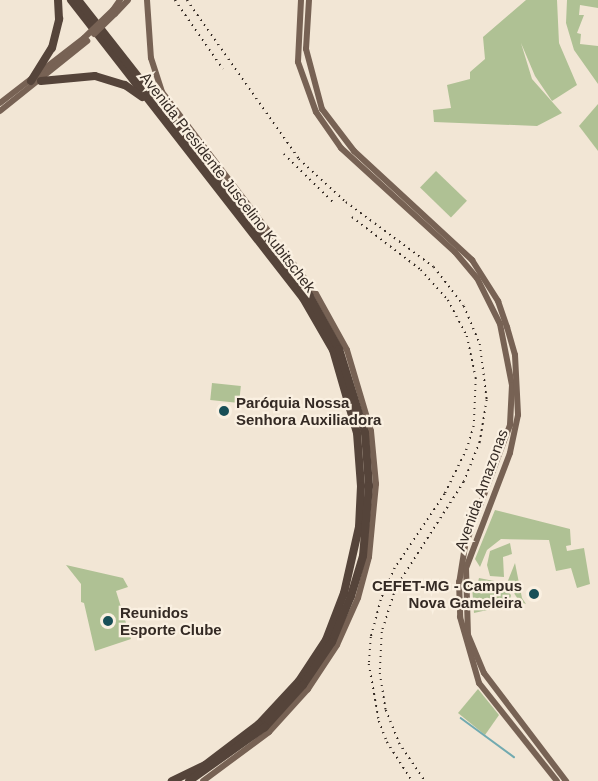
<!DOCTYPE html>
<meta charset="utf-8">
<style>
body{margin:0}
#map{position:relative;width:598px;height:781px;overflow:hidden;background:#f2e6d5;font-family:Arial,sans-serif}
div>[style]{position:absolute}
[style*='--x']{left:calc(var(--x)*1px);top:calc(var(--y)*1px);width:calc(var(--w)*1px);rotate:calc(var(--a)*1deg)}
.green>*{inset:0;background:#afc194;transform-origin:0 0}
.stream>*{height:1.5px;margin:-0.75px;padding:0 0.75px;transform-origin:0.75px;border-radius:0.75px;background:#72aab0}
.major>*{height:6px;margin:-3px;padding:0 3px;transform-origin:3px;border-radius:3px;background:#776254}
.highway>*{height:8px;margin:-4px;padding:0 4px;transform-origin:4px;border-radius:4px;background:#55443a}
.rail>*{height:1.5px;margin-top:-0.75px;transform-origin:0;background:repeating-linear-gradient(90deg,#342a24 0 1.5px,transparent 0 6px)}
.major-bridge>*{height:6px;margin:-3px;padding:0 3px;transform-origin:3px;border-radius:3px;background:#776254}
.dots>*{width:16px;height:16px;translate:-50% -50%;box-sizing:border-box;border:3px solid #faf0e1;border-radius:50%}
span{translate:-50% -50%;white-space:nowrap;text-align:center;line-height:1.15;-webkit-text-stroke:4.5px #faf0e1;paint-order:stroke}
.street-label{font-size:15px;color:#342a24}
.poi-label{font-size:15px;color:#342a24;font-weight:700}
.left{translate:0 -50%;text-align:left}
.right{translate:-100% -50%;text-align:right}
</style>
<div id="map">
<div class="green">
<div style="clip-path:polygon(526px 0,557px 0,559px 43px,577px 85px,552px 101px,535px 76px,521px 43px,532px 79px,562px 113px,537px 126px,434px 122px,433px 110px,451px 108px,447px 85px,470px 79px,470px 72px,485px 59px,483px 37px)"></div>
<div style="clip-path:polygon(567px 0,598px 0,598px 8px,580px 5px,579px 15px,584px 15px,577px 33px,581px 34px,580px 44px,598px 46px,598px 84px,574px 50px,566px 23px)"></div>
<div style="clip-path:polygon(598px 104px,598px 151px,579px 126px)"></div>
<div style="left:436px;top:171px;width:43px;height:23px;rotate:44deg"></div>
<div style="left:212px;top:383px;width:29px;height:17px;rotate:6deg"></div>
<div style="clip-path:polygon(495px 510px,570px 529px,571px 545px,566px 546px,567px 551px,584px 548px,590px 584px,577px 588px,571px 568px,556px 571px,549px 540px,501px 539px,487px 550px,480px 567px,475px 559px)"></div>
<div style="clip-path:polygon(510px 543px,512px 554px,503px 557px,504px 577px,490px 576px,487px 565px,490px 551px)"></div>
<div style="clip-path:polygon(515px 563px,522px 598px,526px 604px,520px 602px,507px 583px)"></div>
<div style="clip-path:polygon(66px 565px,123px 578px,128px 587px,116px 591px,131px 639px,95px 651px,84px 603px,81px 602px,81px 584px)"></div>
<div style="clip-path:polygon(479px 578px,499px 582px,511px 595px,509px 605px,474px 613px,472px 586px,477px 586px)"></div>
<div style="clip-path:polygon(478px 689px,499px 715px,485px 735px,458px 713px)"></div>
</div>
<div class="stream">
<div style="--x:461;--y:718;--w:66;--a:36.3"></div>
</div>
<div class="major">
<div style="--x:147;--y:0;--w:58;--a:86.1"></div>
<div style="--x:151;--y:58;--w:36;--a:72"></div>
<div style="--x:162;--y:92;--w:252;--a:52.6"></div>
<div style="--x:315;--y:292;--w:66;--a:61.1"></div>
<div style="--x:347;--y:350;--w:84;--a:73.5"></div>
<div style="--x:371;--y:431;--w:53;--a:84.6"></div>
<div style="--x:376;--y:484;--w:73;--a:95.5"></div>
<div style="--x:369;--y:557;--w:42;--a:105"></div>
<div style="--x:358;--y:598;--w:51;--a:114.1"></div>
<div style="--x:337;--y:645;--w:53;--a:123.4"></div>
<div style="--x:308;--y:689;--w:58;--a:132.2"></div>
<div style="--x:269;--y:732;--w:82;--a:143.4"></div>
<div style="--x:301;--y:0;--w:62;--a:92.8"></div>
<div style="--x:298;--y:62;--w:53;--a:70.2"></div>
<div style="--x:316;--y:112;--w:44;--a:55.2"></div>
<div style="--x:341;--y:148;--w:154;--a:42.4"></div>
<div style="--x:455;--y:252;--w:34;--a:50"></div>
<div style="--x:477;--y:278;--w:51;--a:63.4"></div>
<div style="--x:500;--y:324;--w:62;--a:78.9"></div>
<div style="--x:512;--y:385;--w:40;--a:92.9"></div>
<div style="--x:510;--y:425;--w:129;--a:110.4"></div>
<div style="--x:465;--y:546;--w:36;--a:99"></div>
<div style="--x:459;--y:582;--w:35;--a:88"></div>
<div style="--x:460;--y:617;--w:69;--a:73.9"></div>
<div style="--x:479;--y:683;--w:125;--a:51.5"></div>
<div style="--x:309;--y:0;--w:49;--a:93.5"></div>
<div style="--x:306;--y:49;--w:62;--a:75.1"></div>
<div style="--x:322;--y:109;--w:53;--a:52.7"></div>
<div style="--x:354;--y:151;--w:161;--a:42.7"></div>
<div style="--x:472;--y:260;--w:49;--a:57.6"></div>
<div style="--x:498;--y:301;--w:28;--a:71"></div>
<div style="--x:507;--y:327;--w:29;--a:74"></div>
<div style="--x:515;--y:355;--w:60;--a:87.1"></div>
<div style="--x:518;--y:415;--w:39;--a:102"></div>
<div style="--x:510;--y:453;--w:123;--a:110.9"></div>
<div style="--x:466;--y:568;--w:67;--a:88.3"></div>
<div style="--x:468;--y:635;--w:41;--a:67.2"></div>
<div style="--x:484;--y:673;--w:136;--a:52.8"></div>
<div style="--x:113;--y:10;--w:12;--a:-55"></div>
<div style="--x:115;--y:14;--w:19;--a:-47"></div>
<div style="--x:0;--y:103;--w:106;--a:-37.7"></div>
<div style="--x:0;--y:111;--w:112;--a:-38.8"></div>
</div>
<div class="highway">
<div style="--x:71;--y:0;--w:378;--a:52.1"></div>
<div style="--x:303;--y:298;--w:60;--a:60"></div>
<div style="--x:333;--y:350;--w:86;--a:73.9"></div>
<div style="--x:357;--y:433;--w:53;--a:85.7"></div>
<div style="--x:361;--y:486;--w:41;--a:92.8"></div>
<div style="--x:359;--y:527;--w:68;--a:102.8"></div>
<div style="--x:344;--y:593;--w:50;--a:111"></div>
<div style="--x:326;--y:640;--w:49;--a:123.4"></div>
<div style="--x:299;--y:681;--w:59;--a:132.9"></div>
<div style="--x:259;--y:724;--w:68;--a:142.8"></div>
<div style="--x:205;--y:765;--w:37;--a:154"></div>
<div style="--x:78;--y:0;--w:375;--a:51.9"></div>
<div style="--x:309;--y:295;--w:62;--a:60.9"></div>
<div style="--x:339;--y:349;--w:88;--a:72.8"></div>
<div style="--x:365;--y:433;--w:53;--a:85.7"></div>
<div style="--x:369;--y:486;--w:70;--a:94.9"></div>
<div style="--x:363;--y:556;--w:42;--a:106.7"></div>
<div style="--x:351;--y:596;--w:50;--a:112.4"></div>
<div style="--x:332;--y:642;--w:52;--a:124"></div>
<div style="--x:303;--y:685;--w:57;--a:132.1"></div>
<div style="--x:265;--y:727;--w:93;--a:144.6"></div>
<div style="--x:31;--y:81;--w:39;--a:-58"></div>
<div style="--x:52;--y:48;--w:30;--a:-76"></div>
<div style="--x:59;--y:19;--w:19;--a:-93"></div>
<div style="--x:41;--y:81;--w:54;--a:-5.3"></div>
<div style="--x:95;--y:76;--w:31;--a:17"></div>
<div style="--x:125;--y:85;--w:21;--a:35"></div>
</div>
<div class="rail">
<div style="--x:175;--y:0;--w:84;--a:55.2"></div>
<div style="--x:187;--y:0;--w:194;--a:54.8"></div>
<div style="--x:299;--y:159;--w:64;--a:42.5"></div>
<div style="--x:346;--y:202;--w:109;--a:36.5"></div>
<div style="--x:434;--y:267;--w:49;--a:52.4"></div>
<div style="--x:464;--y:306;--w:41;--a:67.2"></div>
<div style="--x:480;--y:344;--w:56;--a:82.9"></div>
<div style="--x:487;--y:400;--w:43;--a:99.5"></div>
<div style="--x:480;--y:442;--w:43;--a:111.8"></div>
<div style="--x:464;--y:482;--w:126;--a:122.7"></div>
<div style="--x:396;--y:588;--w:46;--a:107.7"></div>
<div style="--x:382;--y:632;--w:41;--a:92.8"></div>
<div style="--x:380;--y:673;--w:37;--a:81"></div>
<div style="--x:386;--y:710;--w:35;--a:68"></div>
<div style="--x:399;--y:743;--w:46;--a:55.6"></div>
<div style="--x:284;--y:154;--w:69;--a:44.4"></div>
<div style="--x:352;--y:217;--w:87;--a:37.5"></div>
<div style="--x:421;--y:270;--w:40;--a:48"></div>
<div style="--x:448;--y:300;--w:41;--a:62.2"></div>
<div style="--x:467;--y:336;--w:43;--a:77.9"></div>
<div style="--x:476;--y:378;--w:48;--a:92.4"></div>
<div style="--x:474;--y:426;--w:24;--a:107"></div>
<div style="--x:467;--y:449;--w:50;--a:116.1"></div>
<div style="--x:445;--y:494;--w:89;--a:124"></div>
<div style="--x:395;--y:568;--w:35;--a:114"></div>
<div style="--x:381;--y:600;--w:38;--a:105"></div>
<div style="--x:371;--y:637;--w:27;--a:94"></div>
<div style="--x:369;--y:664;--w:58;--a:80"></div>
<div style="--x:379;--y:721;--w:22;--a:69"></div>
<div style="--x:387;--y:742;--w:46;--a:57.3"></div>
</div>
<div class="major-bridge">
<div style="--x:94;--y:34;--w:29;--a:-44"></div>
<div style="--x:84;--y:38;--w:40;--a:-44"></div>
</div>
<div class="dots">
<div style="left:224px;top:411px;background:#184f57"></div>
<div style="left:534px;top:594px;background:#184f57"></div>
<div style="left:108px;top:621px;background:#184f57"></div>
</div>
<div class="street-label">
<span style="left:228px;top:182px;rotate:52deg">Avenida Presidente Juscelino Kubitschek</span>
<span style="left:481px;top:490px;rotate:-70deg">Avenida Amazonas</span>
</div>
<div class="poi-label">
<span class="left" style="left:236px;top:411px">Paróquia Nossa<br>Senhora Auxiliadora</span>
<span class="right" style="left:522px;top:594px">CEFET-MG - Campus<br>Nova Gameleira</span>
<span class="left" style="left:120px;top:621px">Reunidos<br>Esporte Clube</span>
</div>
</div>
